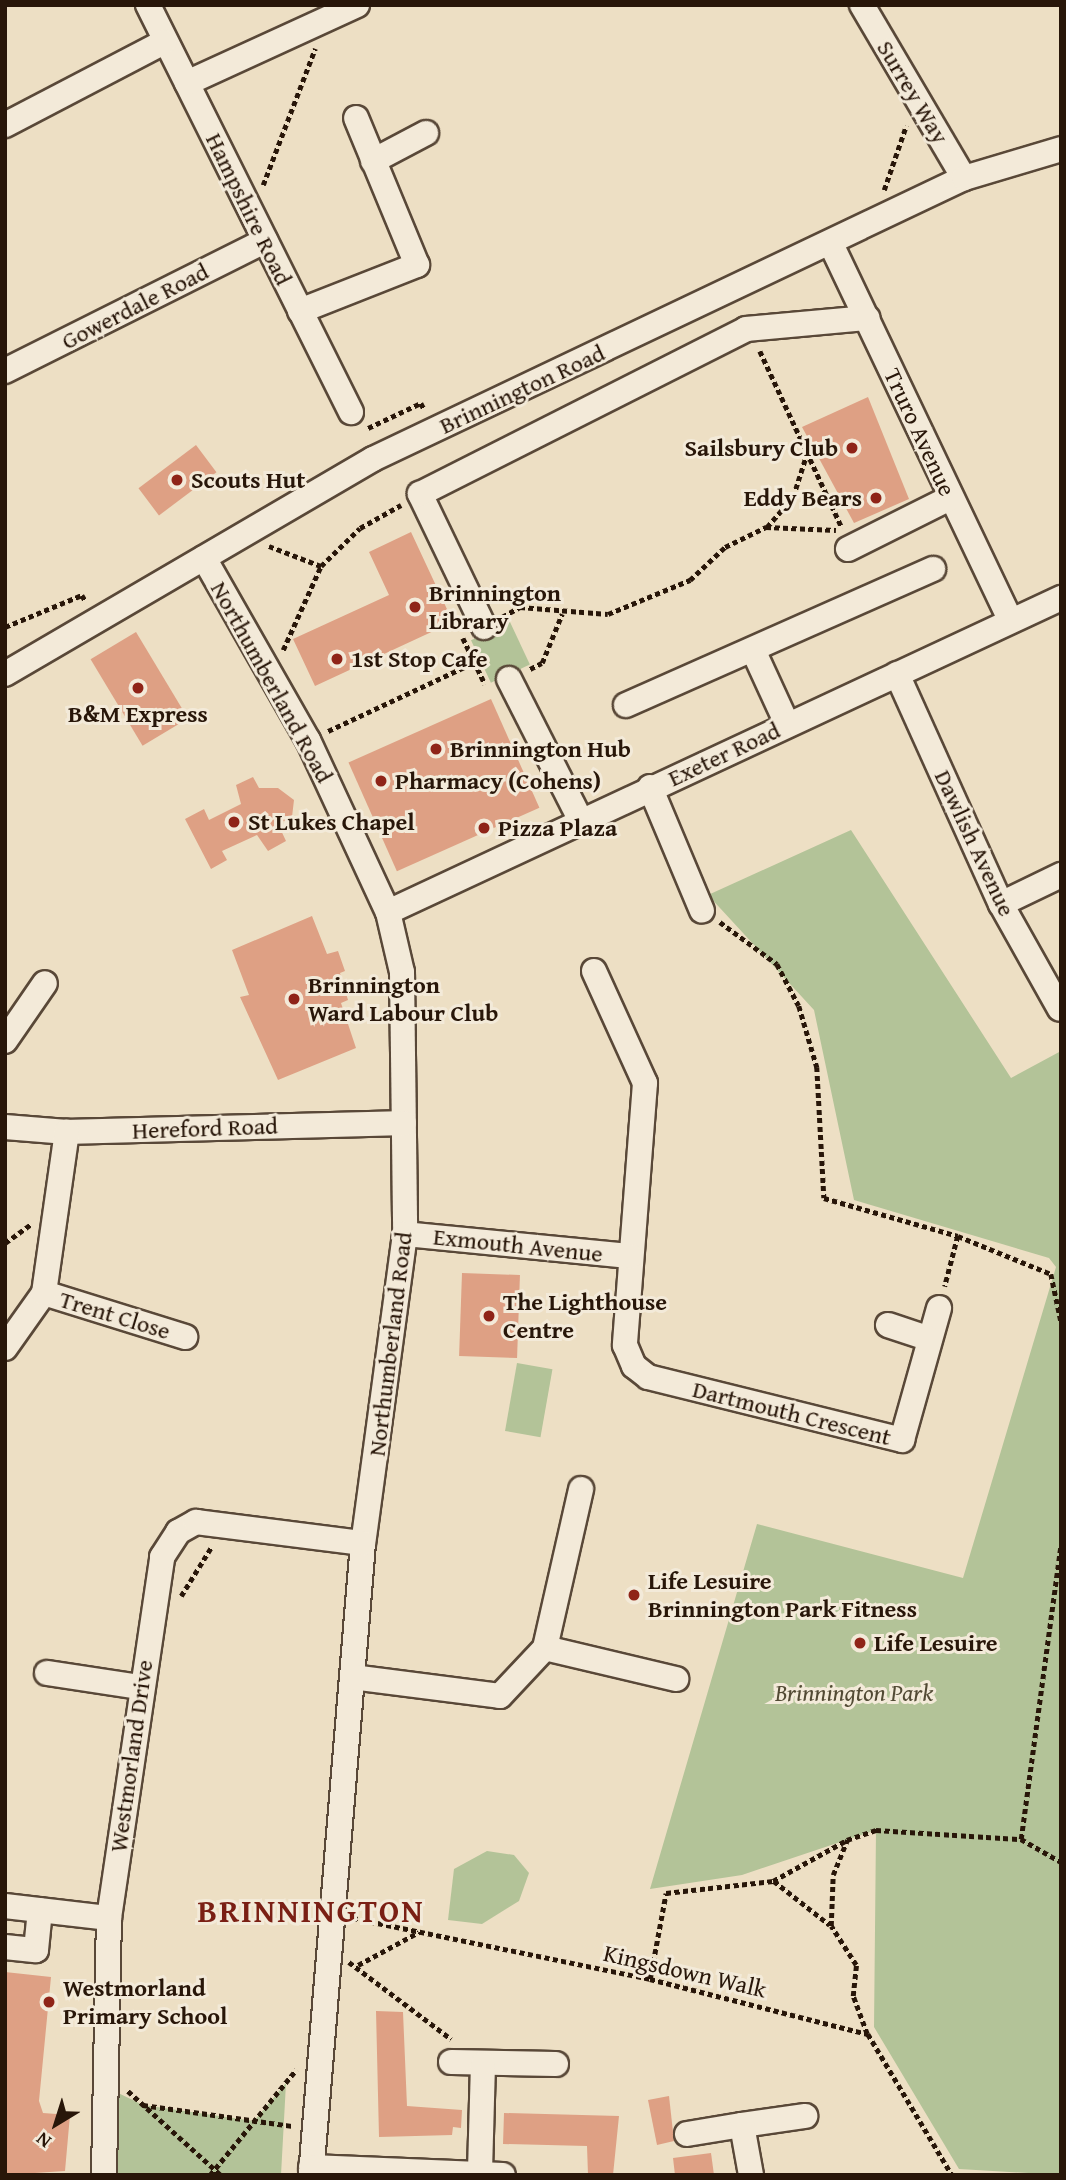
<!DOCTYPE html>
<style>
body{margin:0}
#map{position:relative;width:1066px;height:2180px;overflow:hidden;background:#eddfc4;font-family:"Gentium Book Plus",serif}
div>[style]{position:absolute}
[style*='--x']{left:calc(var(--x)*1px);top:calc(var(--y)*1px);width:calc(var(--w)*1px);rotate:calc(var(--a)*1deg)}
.green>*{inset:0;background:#b3c398;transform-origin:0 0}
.building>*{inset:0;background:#dea084;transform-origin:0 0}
.path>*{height:4.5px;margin-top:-2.25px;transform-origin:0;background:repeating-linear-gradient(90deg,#281609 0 5px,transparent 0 8.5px)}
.roads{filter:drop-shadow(2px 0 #594838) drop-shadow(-2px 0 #594838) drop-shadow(0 2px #594838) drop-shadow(0 -2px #594838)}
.minor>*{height:24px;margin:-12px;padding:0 12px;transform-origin:12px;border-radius:12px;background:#f3ead9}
.dots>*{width:19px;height:19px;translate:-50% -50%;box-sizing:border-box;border:4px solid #f3ead9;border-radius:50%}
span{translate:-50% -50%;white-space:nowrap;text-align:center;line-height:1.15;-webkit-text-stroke:6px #f3ead9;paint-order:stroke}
.street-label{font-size:24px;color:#281609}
.poi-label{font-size:24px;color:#281609;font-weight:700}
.right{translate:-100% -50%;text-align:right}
.left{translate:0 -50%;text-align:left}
.park-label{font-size:24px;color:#524a34;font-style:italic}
.district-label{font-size:32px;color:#7a1f14;font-weight:700;letter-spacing:2px}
.frame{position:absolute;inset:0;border:7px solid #281609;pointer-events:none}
.north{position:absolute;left:21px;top:2089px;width:70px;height:70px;-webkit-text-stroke:5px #f3ead9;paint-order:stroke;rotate:218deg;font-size:19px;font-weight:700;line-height:28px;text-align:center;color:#281609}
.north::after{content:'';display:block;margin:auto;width:24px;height:32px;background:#281609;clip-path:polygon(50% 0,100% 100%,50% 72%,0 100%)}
</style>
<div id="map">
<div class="green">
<div style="left:510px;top:622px;width:47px;height:43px;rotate:65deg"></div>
<div style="clip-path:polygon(851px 830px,1011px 1078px,1061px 1051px,1061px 2175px,959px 2169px,874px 2027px,876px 1830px,742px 1875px,650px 1889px,757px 1524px,963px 1578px,1056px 1267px,1049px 1258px,854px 1200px,814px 1010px,708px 895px)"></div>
<div style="left:517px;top:1363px;width:36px;height:69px;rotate:10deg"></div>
<div style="clip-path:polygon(487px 1851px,514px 1855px,529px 1873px,519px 1901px,482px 1924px,448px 1920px,454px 1869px)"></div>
<div style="clip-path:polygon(286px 2083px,281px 2175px,114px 2175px,114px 2091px,143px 2105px,254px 2121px)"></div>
</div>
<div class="building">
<div style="clip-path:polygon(868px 397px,909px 499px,854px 523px,802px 427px)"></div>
<div style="left:196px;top:445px;width:34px;height:72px;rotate:53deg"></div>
<div style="clip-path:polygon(411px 532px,453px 622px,315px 686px,293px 639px,389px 595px,369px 552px)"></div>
<div style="left:136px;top:632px;width:101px;height:53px;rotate:59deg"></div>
<div style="left:491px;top:699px;width:119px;height:156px;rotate:66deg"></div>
<div style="clip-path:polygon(253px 777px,259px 788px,278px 788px,294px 800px,292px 817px,278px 824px,286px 841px,268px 851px,257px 835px,222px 851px,227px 860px,211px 869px,185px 819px,204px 809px,209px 820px,241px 804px,236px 785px)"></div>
<div style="clip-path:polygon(312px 916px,327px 954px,338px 951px,345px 971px,340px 973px,348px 1000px,341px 1003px,356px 1048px,278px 1080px,240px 997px,249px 995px,232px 950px)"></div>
<div style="left:462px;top:1273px;width:58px;height:83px;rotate:2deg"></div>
<div style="clip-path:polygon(5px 1972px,51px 1977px,39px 2101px,43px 2113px,70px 2115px,65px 2171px,5px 2175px)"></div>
<div style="clip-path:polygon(376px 2011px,403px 2012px,407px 2106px,462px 2110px,461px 2128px,453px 2127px,452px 2135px,379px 2137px)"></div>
<div style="clip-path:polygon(669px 2096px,674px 2141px,657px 2145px,648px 2100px)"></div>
<div style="clip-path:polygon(504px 2113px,619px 2116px,613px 2175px,588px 2175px,587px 2146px,503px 2144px)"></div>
<div style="clip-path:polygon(711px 2153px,714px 2175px,675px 2175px,673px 2158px)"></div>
</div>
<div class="path">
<div style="--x:263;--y:185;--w:146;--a:-69.1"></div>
<div style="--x:884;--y:190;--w:68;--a:-71"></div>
<div style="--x:760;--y:351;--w:195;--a:65.1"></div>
<div style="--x:368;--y:428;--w:59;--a:-25.3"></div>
<div style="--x:421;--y:403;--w:7;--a:63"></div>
<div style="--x:767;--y:527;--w:40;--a:-49"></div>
<div style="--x:793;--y:497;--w:46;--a:-72.3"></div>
<div style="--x:269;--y:546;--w:56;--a:21"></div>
<div style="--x:502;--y:617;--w:21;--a:-29"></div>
<div style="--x:520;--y:607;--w:88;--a:4.5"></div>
<div style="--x:608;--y:614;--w:89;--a:-22.5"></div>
<div style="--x:690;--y:580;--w:48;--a:-43.3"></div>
<div style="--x:725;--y:547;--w:46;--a:-26"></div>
<div style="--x:766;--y:527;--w:70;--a:2.5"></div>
<div style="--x:5;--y:627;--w:83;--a:-22.6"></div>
<div style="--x:82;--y:595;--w:8;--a:60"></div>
<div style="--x:463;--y:638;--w:51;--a:64.4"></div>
<div style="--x:283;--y:650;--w:92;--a:-65.7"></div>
<div style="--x:321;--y:566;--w:54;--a:-44.3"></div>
<div style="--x:360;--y:528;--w:47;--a:-29.3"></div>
<div style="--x:530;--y:669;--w:13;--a:-27"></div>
<div style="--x:542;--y:663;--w:53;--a:-67.8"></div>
<div style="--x:328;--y:731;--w:160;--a:-25.1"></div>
<div style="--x:720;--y:922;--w:71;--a:36.4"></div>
<div style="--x:777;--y:964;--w:47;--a:62.4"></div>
<div style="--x:799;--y:1006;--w:64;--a:73.6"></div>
<div style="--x:817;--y:1067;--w:131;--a:86.9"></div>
<div style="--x:824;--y:1198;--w:139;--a:15.8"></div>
<div style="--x:958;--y:1236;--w:52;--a:104.6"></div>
<div style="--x:958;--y:1236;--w:100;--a:22.2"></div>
<div style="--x:1051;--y:1274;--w:48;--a:78"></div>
<div style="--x:5;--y:1243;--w:31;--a:-36"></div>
<div style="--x:181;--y:1596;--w:59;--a:-58.2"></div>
<div style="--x:1021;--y:1839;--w:297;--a:-82.3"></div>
<div style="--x:774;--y:1881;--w:71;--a:38.2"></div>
<div style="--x:353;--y:1918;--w:303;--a:11.6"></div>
<div style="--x:650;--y:1979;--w:225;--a:14.2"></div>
<div style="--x:868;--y:2034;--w:164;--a:59.2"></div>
<div style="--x:349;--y:1962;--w:128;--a:37"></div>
<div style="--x:358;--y:1965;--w:69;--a:-28.4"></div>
<div style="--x:650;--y:1979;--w:87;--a:-79.5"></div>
<div style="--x:666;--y:1893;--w:108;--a:-6.4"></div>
<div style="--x:773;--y:1881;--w:85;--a:-29"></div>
<div style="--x:867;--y:2034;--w:40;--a:-110.2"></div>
<div style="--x:853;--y:1996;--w:31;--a:-84"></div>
<div style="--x:856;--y:1965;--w:46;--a:-122.7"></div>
<div style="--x:831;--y:1926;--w:51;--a:-87.8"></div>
<div style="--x:833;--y:1875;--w:38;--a:-68"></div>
<div style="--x:847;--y:1840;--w:31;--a:-19"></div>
<div style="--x:876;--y:1830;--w:145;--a:3.6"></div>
<div style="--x:1021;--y:1839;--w:46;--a:29.9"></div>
<div style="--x:128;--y:2091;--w:125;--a:42.1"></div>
<div style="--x:143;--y:2105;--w:150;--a:8"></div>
<div style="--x:210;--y:2175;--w:136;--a:-50.7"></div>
</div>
<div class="roads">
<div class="minor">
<div style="--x:148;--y:5;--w:455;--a:63.5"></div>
<div style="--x:862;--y:5;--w:201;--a:59.5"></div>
<div style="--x:187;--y:83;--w:187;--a:-24.6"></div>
<div style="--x:5;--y:125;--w:179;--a:-27.6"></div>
<div style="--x:373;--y:161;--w:60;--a:-27.8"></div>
<div style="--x:831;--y:244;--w:416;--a:64.5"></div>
<div style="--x:300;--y:311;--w:126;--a:-21.5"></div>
<div style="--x:417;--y:265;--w:159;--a:-112.5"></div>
<div style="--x:5;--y:371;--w:291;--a:-26.6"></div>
<div style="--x:848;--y:549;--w:114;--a:-26.6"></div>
<div style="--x:204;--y:558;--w:210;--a:60.3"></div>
<div style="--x:308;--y:740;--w:190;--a:65.1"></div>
<div style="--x:388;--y:912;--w:62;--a:76.9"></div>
<div style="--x:402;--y:972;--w:262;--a:89.3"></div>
<div style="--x:405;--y:1234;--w:312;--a:97.7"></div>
<div style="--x:363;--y:1543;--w:634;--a:94.7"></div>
<div style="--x:484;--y:627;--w:148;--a:-115.7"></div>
<div style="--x:420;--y:494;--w:365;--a:-26.8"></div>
<div style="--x:746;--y:329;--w:122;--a:-5.2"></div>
<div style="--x:753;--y:650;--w:81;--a:65.3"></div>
<div style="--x:5;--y:674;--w:426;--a:-30.3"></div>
<div style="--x:373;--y:459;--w:654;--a:-25.43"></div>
<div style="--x:964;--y:178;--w:101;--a:-16.6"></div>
<div style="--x:897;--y:674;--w:252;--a:65.7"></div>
<div style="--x:1001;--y:904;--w:120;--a:60.7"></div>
<div style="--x:509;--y:679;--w:157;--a:63.1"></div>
<div style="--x:626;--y:705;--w:336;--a:-23.9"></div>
<div style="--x:650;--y:787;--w:134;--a:67.2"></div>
<div style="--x:1001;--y:904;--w:67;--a:-25.8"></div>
<div style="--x:388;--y:912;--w:743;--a:-25.01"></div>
<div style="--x:594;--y:971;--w:123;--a:65.5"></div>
<div style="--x:645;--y:1083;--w:263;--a:94.4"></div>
<div style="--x:625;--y:1345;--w:23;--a:67"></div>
<div style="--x:634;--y:1366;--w:18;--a:38"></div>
<div style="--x:648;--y:1377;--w:262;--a:13.9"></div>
<div style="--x:902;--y:1440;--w:137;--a:-74.3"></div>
<div style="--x:5;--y:1041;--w:70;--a:-55.4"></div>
<div style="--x:5;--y:1127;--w:62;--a:4.6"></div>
<div style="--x:67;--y:1132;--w:337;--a:-1.5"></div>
<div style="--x:405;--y:1234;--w:226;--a:5.6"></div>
<div style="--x:44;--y:1293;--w:148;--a:17.3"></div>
<div style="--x:888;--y:1325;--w:44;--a:18.4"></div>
<div style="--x:5;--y:1348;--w:67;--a:-54.7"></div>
<div style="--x:44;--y:1293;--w:163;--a:-81.9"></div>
<div style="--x:545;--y:1648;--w:163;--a:-77.2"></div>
<div style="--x:47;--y:1673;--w:94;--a:8.6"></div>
<div style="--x:352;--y:1677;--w:149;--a:7.3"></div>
<div style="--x:500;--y:1696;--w:66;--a:-46.8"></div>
<div style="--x:545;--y:1648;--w:135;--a:13.3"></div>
<div style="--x:5;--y:1906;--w:105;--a:6.6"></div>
<div style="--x:5;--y:1947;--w:31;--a:6"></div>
<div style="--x:36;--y:1950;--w:40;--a:-84.3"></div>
<div style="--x:451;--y:2062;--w:105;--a:1.1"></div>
<div style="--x:742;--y:2125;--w:64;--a:-8.1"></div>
<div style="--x:687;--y:2134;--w:56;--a:-9.3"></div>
<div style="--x:742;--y:2125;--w:51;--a:79.8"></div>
<div style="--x:311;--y:2167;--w:192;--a:2.4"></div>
<div style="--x:480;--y:2171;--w:107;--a:-88.4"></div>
<div style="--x:104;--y:2175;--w:257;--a:-88.9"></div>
<div style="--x:109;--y:1918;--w:365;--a:-81.6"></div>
<div style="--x:162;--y:1557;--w:30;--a:-57"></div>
<div style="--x:178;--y:1532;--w:21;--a:-29"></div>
<div style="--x:196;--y:1522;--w:168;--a:7.2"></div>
</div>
</div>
<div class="dots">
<div style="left:852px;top:448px;background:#8f2418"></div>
<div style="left:177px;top:480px;background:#8f2418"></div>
<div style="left:876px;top:498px;background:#8f2418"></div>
<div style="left:415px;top:607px;background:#8f2418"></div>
<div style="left:337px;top:659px;background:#8f2418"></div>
<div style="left:138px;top:688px;background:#8f2418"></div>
<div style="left:436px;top:749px;background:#8f2418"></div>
<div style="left:381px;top:781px;background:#8f2418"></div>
<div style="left:234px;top:822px;background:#8f2418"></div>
<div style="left:484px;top:828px;background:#8f2418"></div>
<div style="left:294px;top:999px;background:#8f2418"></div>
<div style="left:489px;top:1316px;background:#8f2418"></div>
<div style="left:634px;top:1595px;background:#8f2418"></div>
<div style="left:860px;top:1643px;background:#8f2418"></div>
<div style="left:49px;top:2002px;background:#8f2418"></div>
</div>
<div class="street-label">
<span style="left:913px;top:92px;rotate:59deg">Surrey Way</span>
<span style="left:249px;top:209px;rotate:64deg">Hampshire Road</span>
<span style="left:135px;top:306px;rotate:-27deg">Gowerdale Road</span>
<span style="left:522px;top:389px;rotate:-25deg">Brinnington Road</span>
<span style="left:920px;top:432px;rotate:65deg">Truro Avenue</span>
<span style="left:272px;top:682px;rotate:61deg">Northumberland Road</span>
<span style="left:724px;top:754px;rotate:-25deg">Exeter Road</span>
<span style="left:975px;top:843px;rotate:65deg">Dawlish Avenue</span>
<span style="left:205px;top:1128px;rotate:-2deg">Hereford Road</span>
<span style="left:518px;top:1245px;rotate:6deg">Exmouth Avenue</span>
<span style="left:115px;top:1315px;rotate:17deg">Trent Close</span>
<span style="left:390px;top:1344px;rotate:-83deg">Northumberland Road</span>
<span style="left:792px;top:1413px;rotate:14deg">Dartmouth Crescent</span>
<span style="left:131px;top:1756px;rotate:-82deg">Westmorland Drive</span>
<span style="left:685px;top:1971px;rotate:13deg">Kingsdown Walk</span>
</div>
<div class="poi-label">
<span class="right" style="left:838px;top:448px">Sailsbury Club</span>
<span class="left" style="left:191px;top:480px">Scouts Hut</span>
<span class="right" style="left:862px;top:498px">Eddy Bears</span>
<span class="left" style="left:429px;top:607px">Brinnington<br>Library</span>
<span class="left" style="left:351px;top:659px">1st Stop Cafe</span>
<span style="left:138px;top:714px">B&amp;M Express</span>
<span class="left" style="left:450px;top:749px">Brinnington Hub</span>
<span class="left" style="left:395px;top:781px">Pharmacy (Cohens)</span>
<span class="left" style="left:248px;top:822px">St Lukes Chapel</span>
<span class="left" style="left:498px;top:828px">Pizza Plaza</span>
<span class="left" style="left:308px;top:999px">Brinnington<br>Ward Labour Club</span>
<span class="left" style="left:503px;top:1316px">The Lighthouse<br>Centre</span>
<span class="left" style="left:648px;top:1595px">Life Lesuire<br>Brinnington Park Fitness</span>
<span class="left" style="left:874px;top:1643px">Life Lesuire</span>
<span class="left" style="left:63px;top:2002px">Westmorland<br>Primary School</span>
</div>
<div class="park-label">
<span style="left:854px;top:1693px">Brinnington Park</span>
</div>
<div class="district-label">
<span style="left:311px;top:1911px">BRINNINGTON</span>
</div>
<div class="frame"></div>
<div class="north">N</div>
</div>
